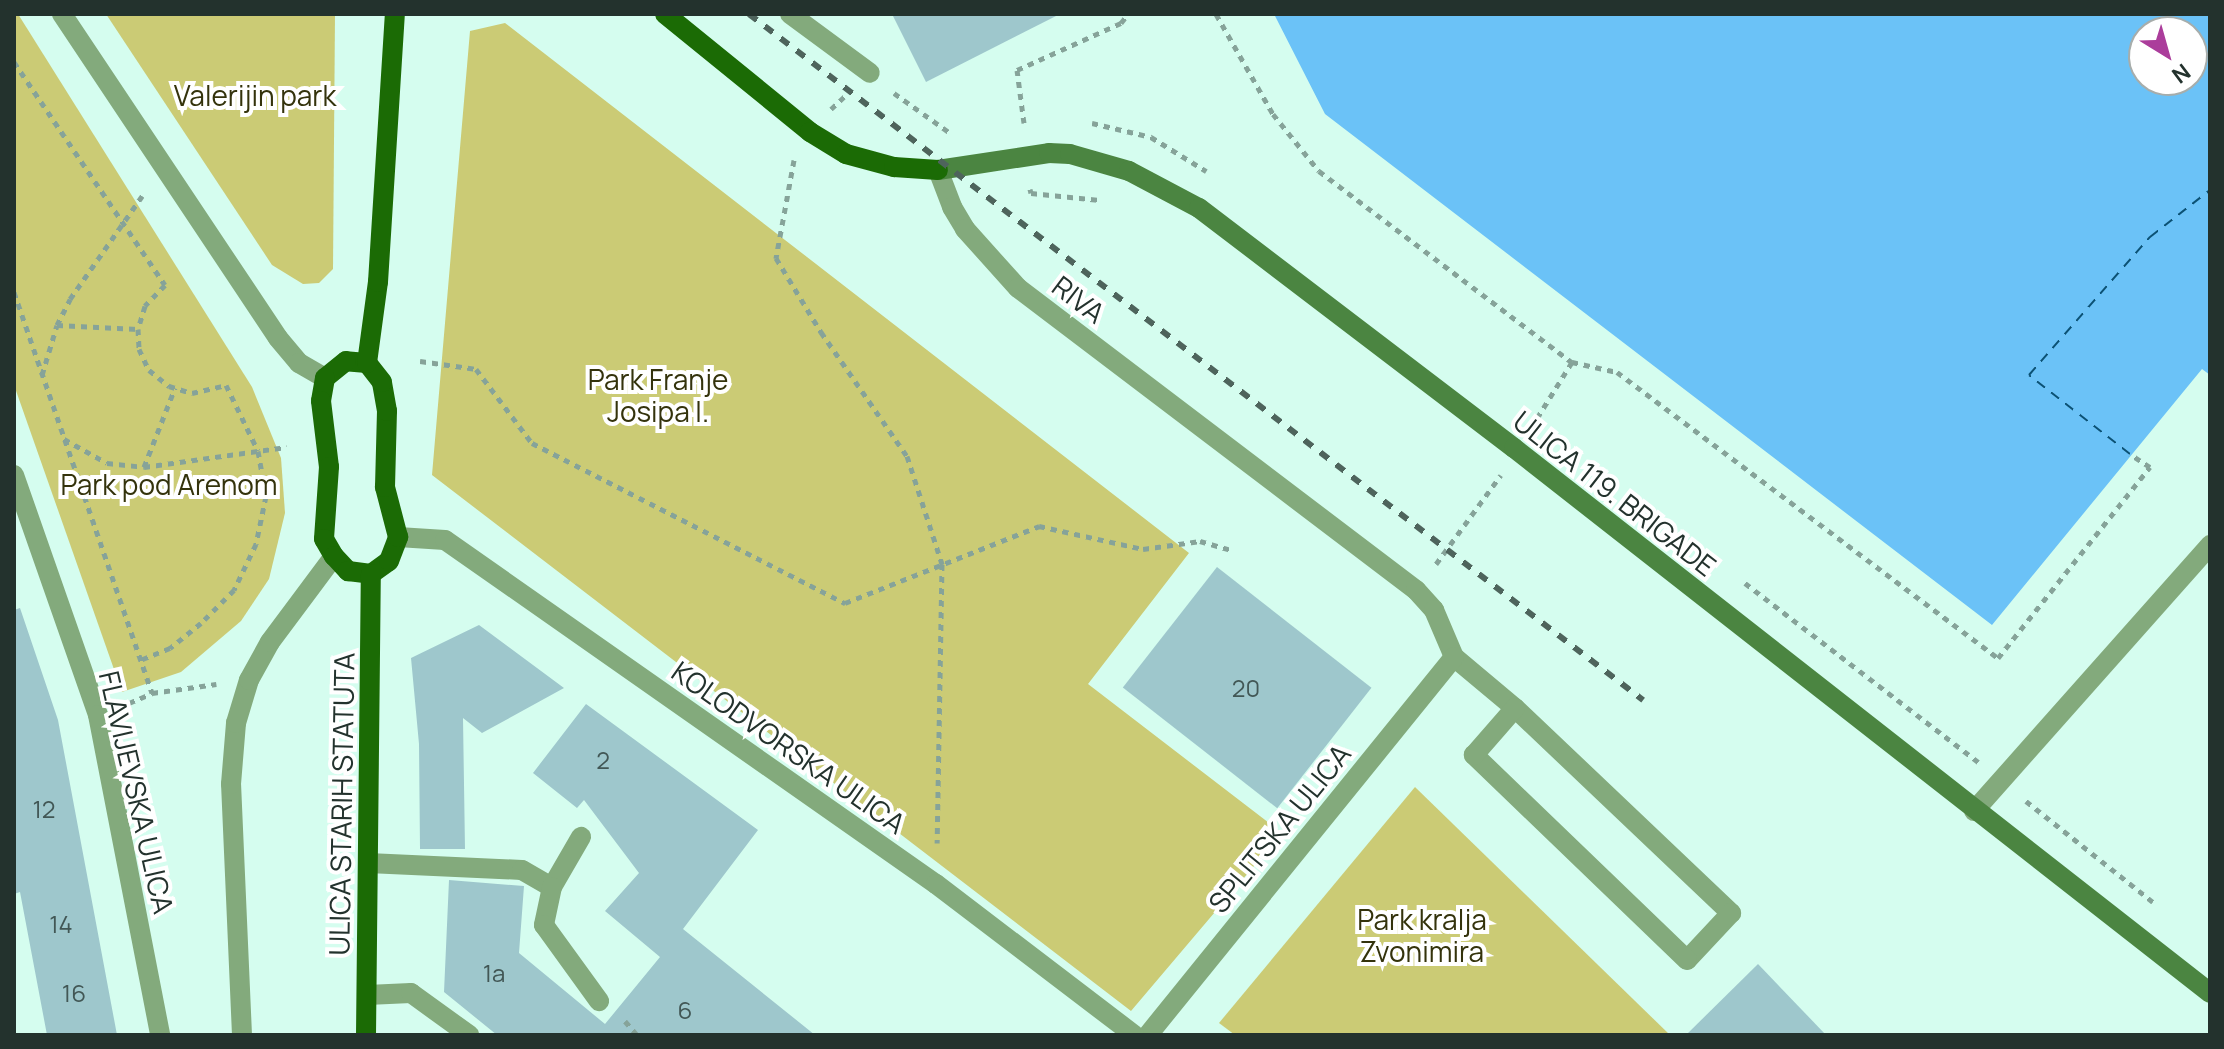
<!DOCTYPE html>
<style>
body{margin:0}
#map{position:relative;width:2224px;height:1049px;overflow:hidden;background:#d5fdef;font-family:Manrope,sans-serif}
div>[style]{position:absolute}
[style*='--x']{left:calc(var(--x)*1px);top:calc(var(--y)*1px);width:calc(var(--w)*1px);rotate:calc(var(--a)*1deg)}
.green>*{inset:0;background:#cbcb75}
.water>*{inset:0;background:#6bc2f7}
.ferry>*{height:2px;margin-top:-1px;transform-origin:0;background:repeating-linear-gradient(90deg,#0b5174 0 10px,transparent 0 18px)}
.building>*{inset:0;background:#9ec7cc;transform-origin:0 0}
.path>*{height:5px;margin-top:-2.5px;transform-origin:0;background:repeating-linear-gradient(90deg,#86a399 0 6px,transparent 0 12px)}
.service>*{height:20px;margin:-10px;padding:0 10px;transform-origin:10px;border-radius:10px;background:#83aa7c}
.pedestrian>*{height:20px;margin:-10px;padding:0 10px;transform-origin:10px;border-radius:10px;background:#83aa7c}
.minor>*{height:20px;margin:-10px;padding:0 10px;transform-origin:10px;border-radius:10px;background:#83aa7c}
.secondary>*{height:20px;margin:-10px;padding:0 10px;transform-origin:10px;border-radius:10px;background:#4b8541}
.primary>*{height:20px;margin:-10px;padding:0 10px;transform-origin:10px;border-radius:10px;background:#1b6b05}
.rail>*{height:6px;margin-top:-3px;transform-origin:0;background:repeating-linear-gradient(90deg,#4e645c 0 10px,transparent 0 20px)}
span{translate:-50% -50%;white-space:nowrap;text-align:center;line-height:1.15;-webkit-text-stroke:8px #fff;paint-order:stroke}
.number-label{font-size:24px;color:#425755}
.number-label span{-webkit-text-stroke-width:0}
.park-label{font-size:28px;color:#34330c}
.street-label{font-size:28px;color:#23322d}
.frame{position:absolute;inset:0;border:16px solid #23322d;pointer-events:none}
.north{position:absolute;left:2128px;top:16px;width:80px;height:80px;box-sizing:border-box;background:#fff;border:2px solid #a7adab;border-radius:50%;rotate:143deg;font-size:22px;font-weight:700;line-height:32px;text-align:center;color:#23322d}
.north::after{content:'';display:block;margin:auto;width:28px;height:36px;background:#ab3d9b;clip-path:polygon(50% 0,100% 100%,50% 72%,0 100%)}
</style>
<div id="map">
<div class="green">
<div style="clip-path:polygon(14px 14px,18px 14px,252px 387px,281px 458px,285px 513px,269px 579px,241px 621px,181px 672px,122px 692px,14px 385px)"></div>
<div style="clip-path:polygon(106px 14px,335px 14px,333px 269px,319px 283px,303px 284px,272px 265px)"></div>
<div style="clip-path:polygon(505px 23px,1189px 553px,1088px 684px,1282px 833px,1131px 1011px,432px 475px,470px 31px)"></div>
<div style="clip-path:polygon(1415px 787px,1670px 1035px,1235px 1035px,1219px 1023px)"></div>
</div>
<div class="water">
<div style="clip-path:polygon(evenodd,1274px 14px,2210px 14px,2210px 375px,2202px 369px,1992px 625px,1325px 114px,1274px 14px,2144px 32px,2192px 32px,2192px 80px,2144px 80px,2144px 32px)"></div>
</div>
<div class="ferry">
<div style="--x:2130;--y:454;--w:128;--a:-142"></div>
<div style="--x:2029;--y:375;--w:184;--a:-48.8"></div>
<div style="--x:2150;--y:237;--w:76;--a:-38.1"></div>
</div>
<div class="building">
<div style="clip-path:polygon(892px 14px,1060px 14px,926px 82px)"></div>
<div style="left:1217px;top:567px;width:196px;height:153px;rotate:38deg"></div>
<div style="clip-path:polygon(20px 608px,58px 720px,117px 1035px,47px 1035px,20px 892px,14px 894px,14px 610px)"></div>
<div style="clip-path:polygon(479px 625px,564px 688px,482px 733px,463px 718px,465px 849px,420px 849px,419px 744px,411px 658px)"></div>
<div style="clip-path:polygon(586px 704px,758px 830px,683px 929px,815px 1035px,497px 1035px,444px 992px,449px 880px,524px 886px,519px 953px,605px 1024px,660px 957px,605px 911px,639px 873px,584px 800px,577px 808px,533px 773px)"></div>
<div style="clip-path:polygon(1758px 964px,1826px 1035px,1686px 1035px)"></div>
</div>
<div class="path">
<div style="--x:1216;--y:14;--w:115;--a:60.3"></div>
<div style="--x:1273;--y:114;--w:73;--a:51.1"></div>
<div style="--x:1319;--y:171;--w:317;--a:37.1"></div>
<div style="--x:1572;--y:362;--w:72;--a:121.9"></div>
<div style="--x:14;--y:62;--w:269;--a:55.9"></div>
<div style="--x:165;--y:285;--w:29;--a:134"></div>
<div style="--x:145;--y:306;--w:24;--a:107"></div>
<div style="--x:138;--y:329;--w:20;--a:87"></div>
<div style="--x:139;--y:349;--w:23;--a:65"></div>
<div style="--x:149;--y:370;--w:26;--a:39"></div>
<div style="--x:169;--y:386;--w:24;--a:17"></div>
<div style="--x:192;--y:393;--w:35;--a:-13"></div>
<div style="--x:226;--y:385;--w:73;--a:64.1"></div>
<div style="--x:258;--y:451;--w:46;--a:79.9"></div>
<div style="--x:266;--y:496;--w:49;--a:101.8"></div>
<div style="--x:256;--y:544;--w:51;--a:115.6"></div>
<div style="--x:234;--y:590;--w:47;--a:135"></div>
<div style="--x:201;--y:623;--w:40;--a:141"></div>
<div style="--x:170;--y:648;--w:32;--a:158"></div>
<div style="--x:894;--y:93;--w:69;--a:35.5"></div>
<div style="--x:831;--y:109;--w:22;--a:-43"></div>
<div style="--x:1024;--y:123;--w:53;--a:-97.5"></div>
<div style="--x:1017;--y:70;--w:114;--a:-24.3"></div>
<div style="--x:1121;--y:23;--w:11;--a:-52"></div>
<div style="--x:1092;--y:123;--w:61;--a:13.3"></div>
<div style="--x:1151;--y:137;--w:65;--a:31.7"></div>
<div style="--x:794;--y:160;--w:100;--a:100.4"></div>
<div style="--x:776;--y:258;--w:87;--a:58.7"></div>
<div style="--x:821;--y:332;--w:151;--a:55.3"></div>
<div style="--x:907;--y:456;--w:114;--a:72"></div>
<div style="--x:942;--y:564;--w:279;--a:91"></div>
<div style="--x:1030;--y:189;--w:4;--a:76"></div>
<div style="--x:1031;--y:193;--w:69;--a:5.8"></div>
<div style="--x:14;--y:292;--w:424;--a:71"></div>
<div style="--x:57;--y:325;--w:81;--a:2.8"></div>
<div style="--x:420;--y:361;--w:57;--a:8.1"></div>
<div style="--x:476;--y:369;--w:93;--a:52.9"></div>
<div style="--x:532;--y:443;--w:352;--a:27.1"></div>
<div style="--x:845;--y:603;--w:209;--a:-21.6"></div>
<div style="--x:1039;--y:526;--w:107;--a:12.5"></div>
<div style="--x:1143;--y:549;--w:58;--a:-8"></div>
<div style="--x:1200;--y:541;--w:32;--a:16"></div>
<div style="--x:1572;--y:362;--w:46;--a:12.5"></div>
<div style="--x:1617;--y:372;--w:476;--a:36.9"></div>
<div style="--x:1998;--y:658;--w:244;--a:-51.5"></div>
<div style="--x:2150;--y:467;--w:24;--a:-147"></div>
<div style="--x:42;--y:375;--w:52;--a:-73.3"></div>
<div style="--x:57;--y:325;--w:29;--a:-63"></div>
<div style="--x:70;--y:299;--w:126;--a:-55"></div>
<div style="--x:64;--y:439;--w:49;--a:29.2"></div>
<div style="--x:107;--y:463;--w:37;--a:6"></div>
<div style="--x:144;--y:467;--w:144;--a:-8"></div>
<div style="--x:144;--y:467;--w:85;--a:-68.6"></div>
<div style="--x:1436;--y:564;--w:110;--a:-53.9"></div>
<div style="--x:1745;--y:583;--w:294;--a:37.5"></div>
<div style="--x:129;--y:703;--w:25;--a:-23"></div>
<div style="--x:152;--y:693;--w:65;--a:-8"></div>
<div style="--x:2026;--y:801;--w:162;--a:38.5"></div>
<div style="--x:625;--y:1021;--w:18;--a:49"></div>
</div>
<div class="service">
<div style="--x:1454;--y:657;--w:80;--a:39.9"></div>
<div style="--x:1515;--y:708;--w:298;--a:43.5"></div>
<div style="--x:1731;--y:913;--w:64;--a:133.1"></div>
<div style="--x:1687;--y:960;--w:296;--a:-136.1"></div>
<div style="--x:1474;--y:755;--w:62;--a:-48.9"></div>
<div style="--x:1974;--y:811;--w:356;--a:-48.4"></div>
<div style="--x:368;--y:863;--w:154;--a:2.6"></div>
<div style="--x:522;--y:870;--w:34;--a:30"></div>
<div style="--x:552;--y:887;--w:58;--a:-59.9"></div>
<div style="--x:552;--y:887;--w:39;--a:102"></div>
<div style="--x:544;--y:925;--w:94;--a:54.1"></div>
<div style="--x:367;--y:995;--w:44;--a:-2.6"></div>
<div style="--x:411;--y:993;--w:72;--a:35.9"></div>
</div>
<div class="pedestrian">
<div style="--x:790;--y:14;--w:99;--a:36.4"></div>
</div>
<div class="minor">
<div style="--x:62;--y:14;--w:389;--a:56.3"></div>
<div style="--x:278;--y:338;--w:33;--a:50"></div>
<div style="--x:299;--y:363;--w:30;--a:30"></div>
<div style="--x:938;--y:170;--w:40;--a:69"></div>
<div style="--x:952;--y:207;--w:26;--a:59"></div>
<div style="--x:965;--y:229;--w:79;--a:48.1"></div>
<div style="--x:1018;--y:288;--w:500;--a:37.2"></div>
<div style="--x:1416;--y:590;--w:27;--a:48"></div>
<div style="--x:1434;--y:610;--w:51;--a:66.9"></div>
<div style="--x:1454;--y:657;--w:486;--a:129"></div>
<div style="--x:14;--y:475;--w:254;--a:70.7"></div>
<div style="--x:98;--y:715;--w:326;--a:79"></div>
<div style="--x:398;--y:537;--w:47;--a:3.7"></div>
<div style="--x:445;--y:540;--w:600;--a:35.02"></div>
<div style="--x:936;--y:884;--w:249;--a:37.3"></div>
<div style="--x:242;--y:1035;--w:251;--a:-92.5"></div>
<div style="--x:231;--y:784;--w:61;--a:-85.3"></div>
<div style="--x:236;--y:723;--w:45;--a:-73.2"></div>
<div style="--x:249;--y:680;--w:43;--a:-61.1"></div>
<div style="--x:270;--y:642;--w:107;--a:-53.3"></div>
</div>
<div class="secondary">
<div style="--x:938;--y:170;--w:112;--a:-8.7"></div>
<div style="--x:1049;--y:153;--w:21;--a:3"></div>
<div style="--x:1070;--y:154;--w:61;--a:16.1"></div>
<div style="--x:1129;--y:171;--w:79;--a:27.9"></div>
<div style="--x:1199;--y:208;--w:396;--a:37.3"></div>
<div style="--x:1514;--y:448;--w:884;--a:38.06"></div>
</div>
<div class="primary">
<div style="--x:665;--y:14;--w:187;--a:39.1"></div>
<div style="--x:810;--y:132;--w:42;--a:31.4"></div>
<div style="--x:846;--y:154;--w:50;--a:15.2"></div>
<div style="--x:894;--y:167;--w:44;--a:3.9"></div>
<div style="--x:367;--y:363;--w:21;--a:-175"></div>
<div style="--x:346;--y:361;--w:27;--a:141"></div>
<div style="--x:325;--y:378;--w:23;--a:100"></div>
<div style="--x:321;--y:401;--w:66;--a:83.1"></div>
<div style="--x:329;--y:467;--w:72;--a:94"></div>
<div style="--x:324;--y:539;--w:20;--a:60"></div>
<div style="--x:334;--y:556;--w:21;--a:47"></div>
<div style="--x:348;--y:571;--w:23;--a:7"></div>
<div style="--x:371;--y:574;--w:22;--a:-36"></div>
<div style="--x:389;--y:561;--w:26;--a:-69"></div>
<div style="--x:398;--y:537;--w:52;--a:-104.6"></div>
<div style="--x:385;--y:487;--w:76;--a:-88.5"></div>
<div style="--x:387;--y:411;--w:29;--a:-100"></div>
<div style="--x:382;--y:382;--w:24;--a:-128"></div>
<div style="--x:367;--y:363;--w:82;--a:-82.3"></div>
<div style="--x:378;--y:282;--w:269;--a:-86.4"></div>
<div style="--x:366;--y:1035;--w:461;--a:-89.4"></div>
</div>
<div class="rail">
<div style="--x:749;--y:14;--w:1127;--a:37.5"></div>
</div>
<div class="number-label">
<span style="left:1246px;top:688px">20</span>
<span style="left:603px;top:760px">2</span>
<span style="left:44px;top:809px">12</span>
<span style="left:61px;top:924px">14</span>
<span style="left:494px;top:973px">1a</span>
<span style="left:74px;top:993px">16</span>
<span style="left:685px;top:1010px">6</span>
</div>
<div class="park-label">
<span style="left:255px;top:95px">Valerijin park</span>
<span style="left:658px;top:395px">Park Franje<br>Josipa I.</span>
<span style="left:169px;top:484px">Park pod Arenom</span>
<span style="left:1422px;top:935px">Park kralja<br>Zvonimira</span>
</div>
<div class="street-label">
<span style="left:1079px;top:299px;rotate:37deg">RIVA</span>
<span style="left:1615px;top:493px;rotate:38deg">ULICA 119. BRIGADE</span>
<span style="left:789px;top:747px;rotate:35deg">KOLODVORSKA ULICA</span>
<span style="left:137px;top:792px;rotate:77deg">FLAVIJEVSKA ULICA</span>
<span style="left:341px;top:804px;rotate:-89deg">ULICA STARIH STATUTA</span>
<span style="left:1279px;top:828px;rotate:-51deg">SPLITSKA ULICA</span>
</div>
<div class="frame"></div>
<div class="north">N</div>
</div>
